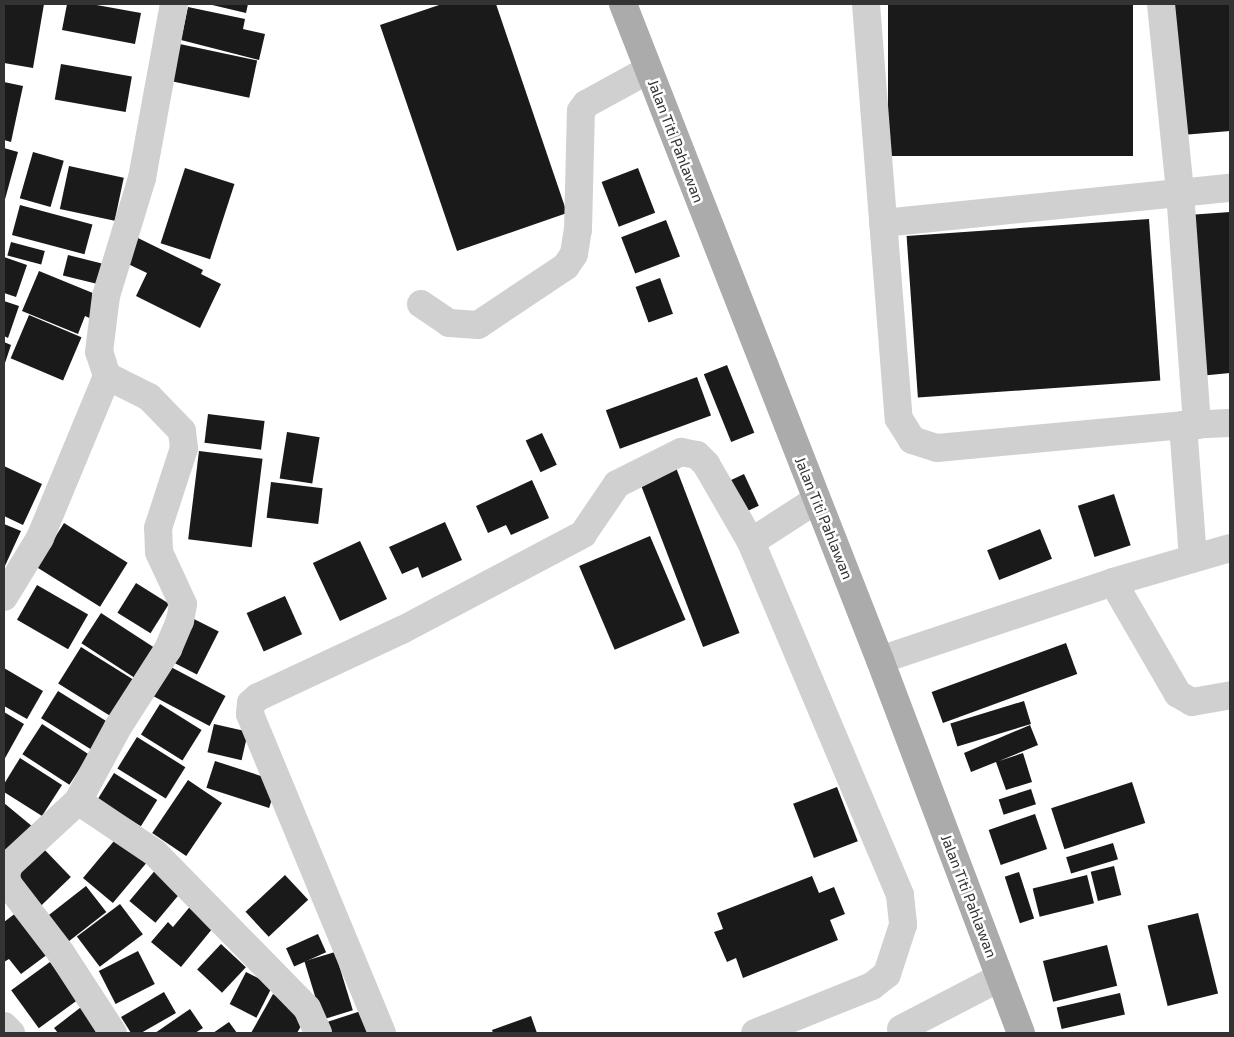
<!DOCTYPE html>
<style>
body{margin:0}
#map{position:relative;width:1234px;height:1037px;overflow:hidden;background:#fff;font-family:"Exo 2",sans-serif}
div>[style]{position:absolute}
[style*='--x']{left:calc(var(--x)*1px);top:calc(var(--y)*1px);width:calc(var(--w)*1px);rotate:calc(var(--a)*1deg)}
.building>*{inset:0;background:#1a1a1a;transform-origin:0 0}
.minor>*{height:28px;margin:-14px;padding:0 14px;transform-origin:14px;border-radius:14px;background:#d0d0d0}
.major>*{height:28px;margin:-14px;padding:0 14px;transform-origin:14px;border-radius:14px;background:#ababab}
span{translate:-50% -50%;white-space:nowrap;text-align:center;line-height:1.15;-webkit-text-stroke:5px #fff;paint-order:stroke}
.street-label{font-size:15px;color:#333}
.frame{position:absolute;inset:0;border:5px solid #333;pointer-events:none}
</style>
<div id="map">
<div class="building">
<div style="clip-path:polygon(4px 4px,44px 4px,33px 68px,4px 63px)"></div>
<div style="clip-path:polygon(67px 4px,91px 4px,141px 13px,135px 44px,62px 30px)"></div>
<div style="clip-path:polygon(208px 4px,248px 4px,246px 13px)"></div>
<div style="clip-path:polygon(442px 4px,496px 4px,567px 213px,457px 251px,380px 25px)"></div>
<div style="left:888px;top:4px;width:245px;height:152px"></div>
<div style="clip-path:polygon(1172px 4px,1230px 4px,1230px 131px,1182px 135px)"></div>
<div style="clip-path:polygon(188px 7px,245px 19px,243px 29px,265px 34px,259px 60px,181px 40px)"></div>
<div style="left:175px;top:43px;width:84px;height:38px;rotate:12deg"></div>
<div style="left:61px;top:64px;width:72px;height:36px;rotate:10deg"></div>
<div style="clip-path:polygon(4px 82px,23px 86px,11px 142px,4px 140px)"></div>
<div style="clip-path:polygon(4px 148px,18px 152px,4px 203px)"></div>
<div style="left:33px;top:152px;width:32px;height:48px;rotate:16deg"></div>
<div style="left:69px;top:166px;width:56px;height:44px;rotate:12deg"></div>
<div style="left:185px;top:168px;width:52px;height:79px;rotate:18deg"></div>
<div style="left:638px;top:168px;width:48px;height:39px;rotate:69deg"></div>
<div style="left:20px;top:205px;width:75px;height:31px;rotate:15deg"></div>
<div style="clip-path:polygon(1230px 212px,1230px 373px,1199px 376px,1188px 215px)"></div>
<div style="left:1149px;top:219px;width:162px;height:243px;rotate:86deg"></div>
<div style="left:666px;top:220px;width:39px;height:48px;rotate:69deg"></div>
<div style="clip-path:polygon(138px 238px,203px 270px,201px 274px,221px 284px,200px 328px,136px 296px,147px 273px,126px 263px)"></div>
<div style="left:11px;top:242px;width:35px;height:14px;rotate:15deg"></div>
<div style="left:68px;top:255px;width:41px;height:21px;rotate:14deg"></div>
<div style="clip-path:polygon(4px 257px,27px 265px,16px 297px,4px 293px)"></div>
<div style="clip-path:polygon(39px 271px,105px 298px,96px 321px,85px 316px,78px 334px,22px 311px)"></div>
<div style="left:660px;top:278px;width:38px;height:26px;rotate:70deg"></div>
<div style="clip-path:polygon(4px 301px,19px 306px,8px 338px,4px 336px)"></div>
<div style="left:29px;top:315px;width:57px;height:47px;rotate:23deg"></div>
<div style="clip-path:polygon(4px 342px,11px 345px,4px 366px)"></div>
<div style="left:727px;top:365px;width:73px;height:25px;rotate:68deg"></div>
<div style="left:697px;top:377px;width:41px;height:97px;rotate:70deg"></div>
<div style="left:208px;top:414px;width:57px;height:29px;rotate:7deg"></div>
<div style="left:287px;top:432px;width:33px;height:47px;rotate:9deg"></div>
<div style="left:542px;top:433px;width:35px;height:18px;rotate:65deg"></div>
<div style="left:199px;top:451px;width:64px;height:89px;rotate:7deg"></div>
<div style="left:675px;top:465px;width:180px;height:39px;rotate:69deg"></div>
<div style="clip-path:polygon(4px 466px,42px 484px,23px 525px,4px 516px)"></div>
<div style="left:744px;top:474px;width:35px;height:20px;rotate:65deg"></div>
<div style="clip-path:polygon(532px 480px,549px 518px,511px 535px,506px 525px,488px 533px,476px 506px)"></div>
<div style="left:271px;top:482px;width:52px;height:36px;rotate:7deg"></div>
<div style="left:1114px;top:494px;width:54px;height:38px;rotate:72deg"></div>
<div style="clip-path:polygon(445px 522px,462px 560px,422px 578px,418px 567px,402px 574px,389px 547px)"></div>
<div style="left:64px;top:523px;width:75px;height:52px;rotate:32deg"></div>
<div style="clip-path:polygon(4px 524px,21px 531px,4px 568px)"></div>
<div style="left:1040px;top:529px;width:32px;height:57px;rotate:68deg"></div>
<div style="left:650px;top:536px;width:91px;height:77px;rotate:67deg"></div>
<div style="left:360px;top:541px;width:64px;height:52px;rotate:65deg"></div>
<div style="left:136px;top:583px;width:39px;height:35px;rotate:32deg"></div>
<div style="left:37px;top:585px;width:59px;height:40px;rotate:30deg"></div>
<div style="left:285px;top:596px;width:42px;height:42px;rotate:66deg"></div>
<div style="left:101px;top:613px;width:72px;height:36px;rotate:33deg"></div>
<div style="left:192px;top:618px;width:30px;height:48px;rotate:27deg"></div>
<div style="left:1066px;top:643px;width:33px;height:143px;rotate:70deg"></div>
<div style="left:81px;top:647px;width:71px;height:43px;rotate:32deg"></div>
<div style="left:169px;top:666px;width:64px;height:34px;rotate:28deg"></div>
<div style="clip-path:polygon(4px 668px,43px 691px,27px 719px,4px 706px)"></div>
<div style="left:58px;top:691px;width:62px;height:32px;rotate:32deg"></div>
<div style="left:1024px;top:701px;width:24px;height:77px;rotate:73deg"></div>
<div style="left:160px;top:704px;width:49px;height:36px;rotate:32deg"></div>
<div style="clip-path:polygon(4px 712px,24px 724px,4px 760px)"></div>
<div style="left:42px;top:724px;width:56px;height:36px;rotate:33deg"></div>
<div style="left:214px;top:724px;width:35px;height:29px;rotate:13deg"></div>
<div style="clip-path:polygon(1030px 725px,1038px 745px,999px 761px,1023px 753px,1032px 782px,1006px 790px,996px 762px,971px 772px,964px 753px)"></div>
<div style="left:137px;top:737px;width:57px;height:37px;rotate:32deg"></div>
<div style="clip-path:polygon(20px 758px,62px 785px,42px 816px,4px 792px,4px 784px)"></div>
<div style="left:215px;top:761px;width:66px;height:28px;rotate:18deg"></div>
<div style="left:114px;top:773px;width:51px;height:31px;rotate:32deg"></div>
<div style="left:188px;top:780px;width:41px;height:64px;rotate:34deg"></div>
<div style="left:1132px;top:782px;width:43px;height:85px;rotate:72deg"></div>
<div style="left:837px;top:787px;width:58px;height:47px;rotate:69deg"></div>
<div style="left:1031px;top:789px;width:16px;height:34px;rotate:72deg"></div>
<div style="clip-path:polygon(4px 803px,33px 827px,4px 864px)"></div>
<div style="left:1035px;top:814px;width:37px;height:49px;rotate:71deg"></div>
<div style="left:119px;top:835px;width:39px;height:56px;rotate:40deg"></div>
<div style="left:1113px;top:843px;width:17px;height:49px;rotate:73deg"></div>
<div style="left:41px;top:846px;width:43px;height:43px;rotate:46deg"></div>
<div style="left:1114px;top:866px;width:30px;height:24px;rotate:76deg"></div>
<div style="left:157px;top:868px;width:34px;height:43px;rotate:40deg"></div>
<div style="left:1019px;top:872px;width:49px;height:15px;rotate:72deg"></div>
<div style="left:285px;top:875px;width:34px;height:54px;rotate:47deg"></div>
<div style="left:1087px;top:875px;width:29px;height:56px;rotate:76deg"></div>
<div style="clip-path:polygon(812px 876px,819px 893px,834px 887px,845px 914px,830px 920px,838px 940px,743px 978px,736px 958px,727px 962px,714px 932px,723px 929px,717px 913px)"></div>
<div style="left:86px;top:886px;width:33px;height:56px;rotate:52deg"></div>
<div style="clip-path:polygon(193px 903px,217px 923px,181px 967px,151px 942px,168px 922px,173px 927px)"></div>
<div style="left:120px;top:904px;width:38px;height:54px;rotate:53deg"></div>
<div style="clip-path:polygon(21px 909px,52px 951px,21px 974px,9px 959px,4px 962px,4px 922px)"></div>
<div style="left:1198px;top:913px;width:83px;height:52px;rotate:76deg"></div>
<div style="left:318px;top:934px;width:20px;height:35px;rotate:66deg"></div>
<div style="left:221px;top:944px;width:34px;height:35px;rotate:43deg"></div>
<div style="left:1107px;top:945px;width:42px;height:66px;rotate:76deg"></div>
<div style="left:138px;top:951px;width:37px;height:44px;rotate:63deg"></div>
<div style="left:335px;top:952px;width:61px;height:32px;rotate:73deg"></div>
<div style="left:50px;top:962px;width:47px;height:48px;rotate:54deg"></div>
<div style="left:246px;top:972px;width:30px;height:36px;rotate:27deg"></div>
<div style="clip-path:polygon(164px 992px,176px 1013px,141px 1033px,131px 1033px,121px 1017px)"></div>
<div style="left:1120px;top:993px;width:22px;height:65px;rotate:77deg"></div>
<div style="clip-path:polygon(273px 994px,308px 1014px,297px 1033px,251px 1033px)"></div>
<div style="clip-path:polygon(85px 1004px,107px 1033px,58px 1033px,54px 1028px)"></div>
<div style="clip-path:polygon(190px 1009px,203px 1028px,195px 1033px,155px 1033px)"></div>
<div style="clip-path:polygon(364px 1010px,371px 1033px,327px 1033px,324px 1023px)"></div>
<div style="clip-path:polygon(531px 1016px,537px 1033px,493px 1033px,492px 1030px)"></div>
<div style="clip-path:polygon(229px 1022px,237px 1033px,213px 1033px)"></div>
</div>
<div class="minor">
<div style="--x:866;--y:4;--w:416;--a:85.5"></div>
<div style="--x:899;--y:419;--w:25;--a:58"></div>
<div style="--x:912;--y:440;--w:26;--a:18"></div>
<div style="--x:937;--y:448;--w:247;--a:-5.3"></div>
<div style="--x:1183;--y:425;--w:133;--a:85.7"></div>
<div style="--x:1161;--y:4;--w:189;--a:84.2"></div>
<div style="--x:1180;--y:192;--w:234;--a:85.8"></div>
<div style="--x:883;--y:223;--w:349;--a:-5.8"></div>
<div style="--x:421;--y:304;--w:34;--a:34"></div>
<div style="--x:449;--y:323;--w:29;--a:4"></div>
<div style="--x:478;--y:325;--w:106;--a:-33.8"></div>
<div style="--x:566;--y:266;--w:14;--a:-56"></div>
<div style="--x:574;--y:254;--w:24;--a:-81"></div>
<div style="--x:578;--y:230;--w:119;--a:-88.6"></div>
<div style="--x:581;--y:111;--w:9;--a:-54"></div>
<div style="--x:586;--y:104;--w:71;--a:-28.7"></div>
<div style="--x:1183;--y:425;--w:47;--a:-2.4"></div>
<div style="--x:751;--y:542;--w:77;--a:-32.9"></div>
<div style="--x:1113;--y:582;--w:129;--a:59.9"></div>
<div style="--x:1178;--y:694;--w:16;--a:30"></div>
<div style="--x:1192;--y:702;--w:39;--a:-10"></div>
<div style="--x:4;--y:597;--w:69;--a:-58.6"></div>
<div style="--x:40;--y:538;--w:175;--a:-67.5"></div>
<div style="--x:880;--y:660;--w:246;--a:-18.5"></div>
<div style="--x:1113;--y:582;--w:122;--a:-16.2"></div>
<div style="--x:78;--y:801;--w:93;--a:34"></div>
<div style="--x:155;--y:853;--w:217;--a:45.6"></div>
<div style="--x:307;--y:1008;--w:27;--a:66"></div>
<div style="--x:4;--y:1026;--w:10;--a:45"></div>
<div style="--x:901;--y:1029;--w:110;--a:-27.5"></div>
<div style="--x:113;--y:1033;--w:95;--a:-123"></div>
<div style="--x:61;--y:953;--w:87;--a:-127.5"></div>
<div style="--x:8;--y:884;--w:9;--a:-103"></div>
<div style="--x:6;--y:875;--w:10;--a:-73"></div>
<div style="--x:9;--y:865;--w:94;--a:-42.8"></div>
<div style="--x:78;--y:801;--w:84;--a:-61.6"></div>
<div style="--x:118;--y:727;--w:93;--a:-57.3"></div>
<div style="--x:168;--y:649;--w:30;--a:-67"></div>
<div style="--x:180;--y:621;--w:17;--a:-80"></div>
<div style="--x:183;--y:604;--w:57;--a:-114.8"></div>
<div style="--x:159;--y:552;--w:24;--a:-92"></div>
<div style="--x:158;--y:528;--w:84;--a:-72"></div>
<div style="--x:184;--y:448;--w:17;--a:-97"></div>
<div style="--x:182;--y:431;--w:47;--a:-134.1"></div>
<div style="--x:149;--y:397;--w:47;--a:-153.4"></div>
<div style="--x:107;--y:376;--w:25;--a:-108"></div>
<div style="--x:99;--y:352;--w:56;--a:-82.9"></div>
<div style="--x:106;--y:296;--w:123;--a:-73"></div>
<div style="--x:142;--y:178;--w:177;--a:-79.6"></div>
<div style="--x:382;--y:1033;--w:345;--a:-112.5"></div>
<div style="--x:250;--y:714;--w:11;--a:-85"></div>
<div style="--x:251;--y:703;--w:9;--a:-41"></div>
<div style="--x:258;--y:697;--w:159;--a:-25"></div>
<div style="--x:402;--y:630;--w:205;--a:-27.9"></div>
<div style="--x:583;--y:534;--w:60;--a:-55.8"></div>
<div style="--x:617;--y:484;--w:72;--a:-26.6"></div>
<div style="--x:681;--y:452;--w:16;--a:11"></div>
<div style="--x:697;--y:455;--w:13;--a:45"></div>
<div style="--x:706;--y:464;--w:90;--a:60"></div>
<div style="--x:751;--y:542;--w:383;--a:67.1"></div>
<div style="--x:900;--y:895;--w:30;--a:84"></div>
<div style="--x:903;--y:925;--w:52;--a:108.1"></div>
<div style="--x:887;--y:974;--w:19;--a:141"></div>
<div style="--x:872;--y:986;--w:126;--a:158.1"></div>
</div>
<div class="major">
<div style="--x:623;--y:4;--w:705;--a:68.61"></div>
<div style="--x:880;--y:660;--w:399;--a:69.3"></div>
</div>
<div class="street-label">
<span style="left:676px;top:141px;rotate:69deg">Jalan Titi Pahlawan</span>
<span style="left:824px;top:518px;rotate:68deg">Jalan Titi Pahlawan</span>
<span style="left:969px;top:896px;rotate:69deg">Jalan Titi Pahlawan</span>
</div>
<div class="frame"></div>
</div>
